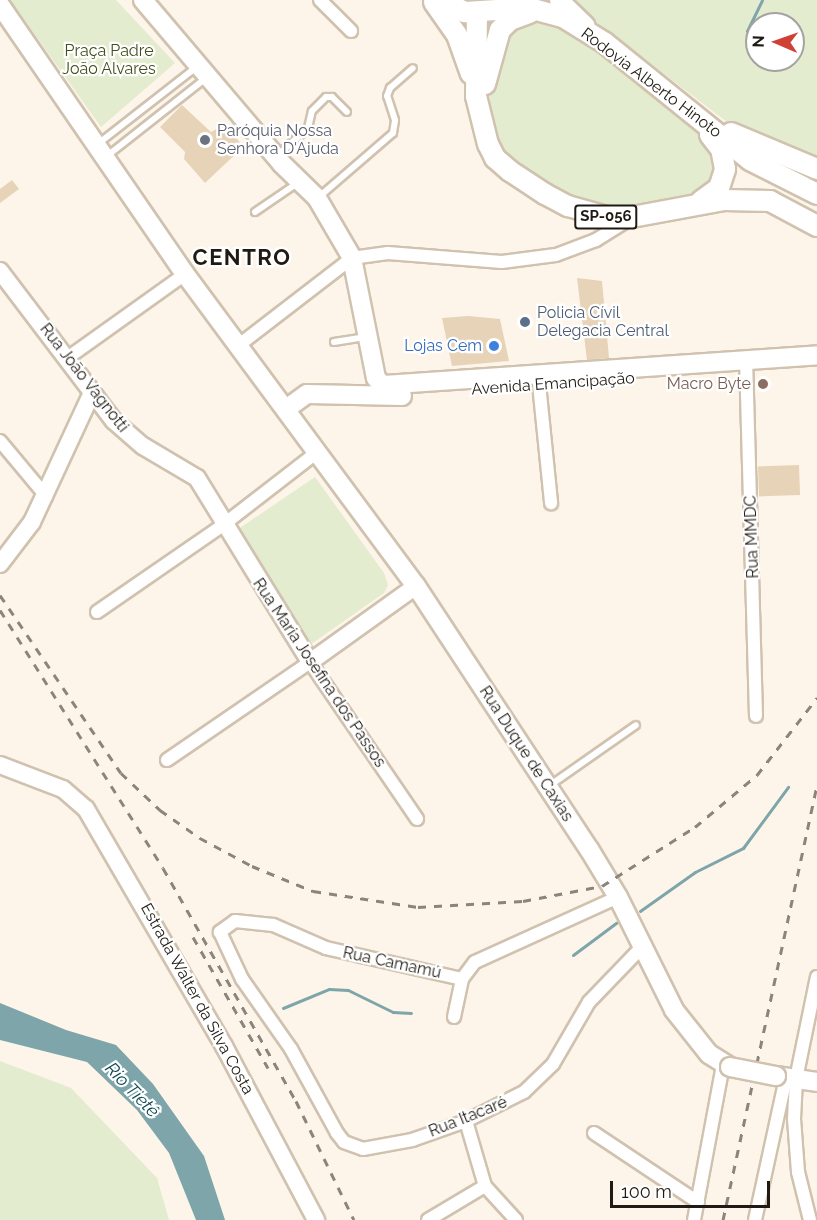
<!DOCTYPE html>
<meta charset="utf-8">
<style>
body{margin:0}
#map{position:relative;width:817px;height:1220px;overflow:hidden;background:#fdf5e9;font-family:Raleway,sans-serif}
div>[style]{position:absolute}
[style*='--x']{left:calc(var(--x)*1px);top:calc(var(--y)*1px);width:calc(var(--w)*1px);rotate:calc(var(--a)*1deg)}
.green>*{inset:0;background:#e3ecce}
.water>*{inset:0;background:#7da5aa}
.stream>*{height:3px;margin:-1.5px;padding:0 1.5px;transform-origin:1.5px;border-radius:1.5px;background:#7da5aa}
.building>*{inset:0;background:#e7d3b7;transform-origin:0 0}
.roads{filter:drop-shadow(2px 0 #d0c2af) drop-shadow(-2px 0 #d0c2af) drop-shadow(0 2px #d0c2af) drop-shadow(0 -2px #d0c2af)}
.service>*{height:6px;margin:-3px;padding:0 3px;transform-origin:3px;border-radius:3px;background:#fff}
.minor>*{height:12px;margin:-6px;padding:0 6px;transform-origin:6px;border-radius:6px;background:#fff}
.tertiary>*{height:16px;margin:-8px;padding:0 8px;transform-origin:8px;border-radius:8px;background:#fff}
.secondary>*{height:18px;margin:-9px;padding:0 9px;transform-origin:9px;border-radius:9px;background:#fff}
.primary>*{height:20px;margin:-10px;padding:0 10px;transform-origin:10px;border-radius:10px;background:#fff}
.rail>*{height:3px;margin-top:-1.5px;transform-origin:0;background:repeating-linear-gradient(90deg,#8a847a 0 8px,transparent 0 16px)}
.bridges{filter:drop-shadow(2px 0 #d0c2af) drop-shadow(-2px 0 #d0c2af) drop-shadow(0 2px #d0c2af) drop-shadow(0 -2px #d0c2af)}
.secondary-bridge>*{height:18px;margin:-9px;padding:0 9px;transform-origin:9px;border-radius:9px;background:#fff}
.dots>*{width:16px;height:16px;translate:-50% -50%;box-sizing:border-box;border:3px solid #fff;border-radius:50%}
span{translate:-50% -50%;white-space:nowrap;text-align:center;line-height:1.15;-webkit-text-stroke:4.5px #fff;paint-order:stroke}
.shield-label span{padding:2px 4px;background:#fff;border:2px solid;border-radius:4px;-webkit-text-stroke-width:0}
.shield-label{font-size:15px;color:#1f1a13;font-weight:700}
.park-label{font-size:16px;color:#434e1d}
.street-label{font-size:16px;color:#1f1a13}
.worship-label{font-size:16px;color:#5b616d}
.left{translate:0 -50%;text-align:left}
.service-label{font-size:16px;color:#4e5e75}
.shop-label{font-size:16px;color:#366cbe}
.right{translate:-100% -50%;text-align:right}
.education-label{font-size:16px;color:#785e54}
.water-label{font-size:18px;color:#0c4950;font-style:italic}
.district-label{font-size:22px;color:#1f1a13;font-weight:700;letter-spacing:1.5px}
.north{position:absolute;left:745px;top:12px;width:60px;height:60px;box-sizing:border-box;background:#fff;border:2px solid #a5a3a1;border-radius:50%;rotate:272deg;font-size:16px;font-weight:700;line-height:24px;text-align:center;color:#1f1a13}
.north::after{content:'';display:block;margin:auto;width:21px;height:27px;background:#cf4136;clip-path:polygon(50% 0,100% 100%,50% 72%,0 100%)}
.scale{position:absolute;left:610px;top:1181px;width:160px;height:27px;box-sizing:border-box;border:3px solid #1f1a13;border-top:0;padding-left:8px;font-size:18px;line-height:21px;white-space:nowrap;color:#1f1a13;-webkit-text-stroke:4px #fff;paint-order:stroke}
</style>
<div id="map">
<div class="green">
<div style="clip-path:polygon(10px 0,116px 0,175px 63px,101px 127px)"></div>
<div style="clip-path:polygon(evenodd,567px 0,817px 0,817px 159px,754px 138px,727px 122px,567px 0,757px 24px,793px 24px,793px 60px,757px 60px,757px 24px)"></div>
<div style="clip-path:polygon(521px 17px,563px 24px,698px 131px,713px 149px,717px 166px,712px 185px,695px 199px,625px 214px,590px 209px,511px 158px,492px 132px,489px 96px,498px 48px)"></div>
<div style="clip-path:polygon(315px 477px,384px 573px,388px 585px,384px 593px,307px 647px,234px 532px)"></div>
<div style="clip-path:polygon(0 1061px,71px 1088px,157px 1178px,169px 1220px,0 1220px)"></div>
</div>
<div class="water">
<div style="clip-path:polygon(0 1003px,66px 1030px,116px 1045px,153px 1084px,204px 1156px,225px 1220px,196px 1220px,169px 1153px,137px 1110px,87px 1062px,0 1040px)"></div>
</div>
<div class="stream">
<div style="--x:747;--y:31;--w:34;--a:-64"></div>
<div style="--x:640;--y:911;--w:67;--a:-35.3"></div>
<div style="--x:695;--y:872;--w:54;--a:-26.6"></div>
<div style="--x:743;--y:848;--w:76;--a:-53.6"></div>
<div style="--x:573;--y:955;--w:54;--a:-36.7"></div>
<div style="--x:283;--y:1008;--w:50;--a:-22.4"></div>
<div style="--x:329;--y:989;--w:19;--a:3"></div>
<div style="--x:348;--y:990;--w:50;--a:26.1"></div>
<div style="--x:393;--y:1012;--w:18;--a:3"></div>
</div>
<div class="building">
<div style="clip-path:polygon(182px 105px,211px 132px,226px 124px,243px 147px,205px 183px,184px 159px,185px 152px,160px 127px)"></div>
<div style="clip-path:polygon(12px 180px,19px 189px,0 203px,0 189px)"></div>
<div style="clip-path:polygon(577px 278px,602px 281px,609px 358px,587px 360px)"></div>
<div style="clip-path:polygon(468px 316px,500px 319px,509px 361px,452px 366px,442px 318px)"></div>
<div style="left:799px;top:465px;width:30px;height:41px;rotate:88deg"></div>
</div>
<div class="roads">
<div class="service">
<div style="--x:99;--y:143;--w:125;--a:-37.9"></div>
<div style="--x:107;--y:156;--w:125;--a:-38.2"></div>
<div style="--x:277;--y:156;--w:42;--a:-42.1"></div>
<div style="--x:308;--y:128;--w:17;--a:-77"></div>
<div style="--x:312;--y:111;--w:20;--a:-45"></div>
<div style="--x:326;--y:97;--w:6;--a:0"></div>
<div style="--x:332;--y:97;--w:21;--a:45"></div>
<div style="--x:320;--y:196;--w:96;--a:-40.8"></div>
<div style="--x:393;--y:133;--w:13;--a:-81"></div>
<div style="--x:395;--y:120;--w:25;--a:-108"></div>
<div style="--x:387;--y:96;--w:9;--a:-69"></div>
<div style="--x:390;--y:88;--w:30;--a:-41"></div>
<div style="--x:255;--y:212;--w:53;--a:-34.3"></div>
<div style="--x:334;--y:342;--w:31;--a:-9"></div>
<div style="--x:549;--y:786;--w:106;--a:-35"></div>
</div>
<div class="minor">
<div style="--x:320;--y:0;--w:44;--a:45"></div>
<div style="--x:239;--y:345;--w:143;--a:-37.6"></div>
<div style="--x:352;--y:258;--w:36;--a:-8"></div>
<div style="--x:388;--y:253;--w:114;--a:4.5"></div>
<div style="--x:502;--y:262;--w:54;--a:-7.4"></div>
<div style="--x:556;--y:255;--w:43;--a:-20.6"></div>
<div style="--x:596;--y:240;--w:40;--a:-32"></div>
<div style="--x:69;--y:357;--w:143;--a:-35.6"></div>
<div style="--x:746;--y:358;--w:358;--a:88.4"></div>
<div style="--x:538;--y:374;--w:130;--a:84.2"></div>
<div style="--x:0;--y:441;--w:72;--a:50.1"></div>
<div style="--x:97;--y:612;--w:153;--a:-34.6"></div>
<div style="--x:223;--y:525;--w:118;--a:-37.7"></div>
<div style="--x:167;--y:760;--w:173;--a:-34.4"></div>
<div style="--x:310;--y:662;--w:190;--a:55.7"></div>
<div style="--x:462;--y:979;--w:139;--a:-167.2"></div>
<div style="--x:326;--y:948;--w:58;--a:-156.5"></div>
<div style="--x:273;--y:925;--w:38;--a:-174"></div>
<div style="--x:235;--y:921;--w:19;--a:144"></div>
<div style="--x:220;--y:932;--w:52;--a:64.9"></div>
<div style="--x:242;--y:979;--w:85;--a:55"></div>
<div style="--x:291;--y:1049;--w:96;--a:61.3"></div>
<div style="--x:337;--y:1133;--w:11;--a:52"></div>
<div style="--x:344;--y:1142;--w:20;--a:20"></div>
<div style="--x:363;--y:1149;--w:50;--a:-10.4"></div>
<div style="--x:412;--y:1140;--w:57;--a:-19.4"></div>
<div style="--x:466;--y:1121;--w:65;--a:-26.6"></div>
<div style="--x:524;--y:1092;--w:40;--a:-44"></div>
<div style="--x:553;--y:1064;--w:72;--a:-59.9"></div>
<div style="--x:589;--y:1002;--w:76;--a:-46.1"></div>
<div style="--x:454;--y:1017;--w:39;--a:-78"></div>
<div style="--x:462;--y:979;--w:21;--a:-53"></div>
<div style="--x:475;--y:962;--w:157;--a:-24.4"></div>
<div style="--x:466;--y:1121;--w:68;--a:73.7"></div>
<div style="--x:485;--y:1186;--w:46;--a:47.6"></div>
<div style="--x:594;--y:1133;--w:125;--a:33.6"></div>
<div style="--x:428;--y:1220;--w:66;--a:-30.8"></div>
<div style="--x:694;--y:1220;--w:158;--a:-79.4"></div>
<div style="--x:755;--y:1220;--w:145;--a:-77.7"></div>
<div style="--x:810;--y:1220;--w:49;--a:-104"></div>
<div style="--x:798;--y:1172;--w:53;--a:-94.3"></div>
<div style="--x:794;--y:1119;--w:40;--a:-87.1"></div>
<div style="--x:796;--y:1079;--w:104;--a:-78.4"></div>
</div>
<div class="tertiary">
<div style="--x:0;--y:271;--w:188;--a:52.8"></div>
<div style="--x:114;--y:421;--w:38;--a:41"></div>
<div style="--x:143;--y:446;--w:63;--a:30.7"></div>
<div style="--x:197;--y:478;--w:216;--a:58.4"></div>
<div style="--x:310;--y:662;--w:130;--a:-35.6"></div>
<div style="--x:0;--y:564;--w:53;--a:-52.7"></div>
<div style="--x:32;--y:522;--w:142;--a:-65.1"></div>
<div style="--x:0;--y:765;--w:67;--a:20.9"></div>
<div style="--x:63;--y:789;--w:30;--a:41"></div>
<div style="--x:86;--y:809;--w:274;--a:59.8"></div>
<div style="--x:224;--y:1046;--w:197;--a:62.1"></div>
</div>
<div class="secondary">
<div style="--x:143;--y:0;--w:215;--a:49.7"></div>
<div style="--x:282;--y:164;--w:49;--a:44.2"></div>
<div style="--x:317;--y:198;--w:69;--a:59.7"></div>
<div style="--x:352;--y:258;--w:122;--a:78.7"></div>
<div style="--x:376;--y:378;--w:9;--a:49"></div>
<div style="--x:382;--y:385;--w:436;--a:-3.9"></div>
<div style="--x:559;--y:0;--w:37;--a:44"></div>
<div style="--x:0;--y:5;--w:326;--a:55.5"></div>
<div style="--x:185;--y:274;--w:388;--a:53.5"></div>
<div style="--x:416;--y:586;--w:315;--a:56.7"></div>
<div style="--x:589;--y:849;--w:56;--a:58.9"></div>
<div style="--x:618;--y:897;--w:126;--a:63.6"></div>
<div style="--x:674;--y:1010;--w:56;--a:51.5"></div>
<div style="--x:709;--y:1054;--w:25;--a:32"></div>
<div style="--x:293;--y:404;--w:17;--a:-36"></div>
<div style="--x:307;--y:394;--w:95;--a:1.2"></div>
<div style="--x:776;--y:1076;--w:41;--a:8.3"></div>
</div>
<div class="primary">
<div style="--x:441;--y:0;--w:27;--a:27"></div>
<div style="--x:465;--y:12;--w:64;--a:-3.6"></div>
<div style="--x:529;--y:8;--w:35;--a:15"></div>
<div style="--x:563;--y:17;--w:49;--a:31.8"></div>
<div style="--x:605;--y:43;--w:186;--a:38.9"></div>
<div style="--x:750;--y:160;--w:75;--a:26.9"></div>
<div style="--x:434;--y:2;--w:40;--a:55.1"></div>
<div style="--x:457;--y:35;--w:41;--a:70.3"></div>
<div style="--x:477;--y:13;--w:83;--a:90.7"></div>
<div style="--x:476;--y:96;--w:49;--a:76"></div>
<div style="--x:488;--y:144;--w:16;--a:63"></div>
<div style="--x:495;--y:158;--w:20;--a:41"></div>
<div style="--x:510;--y:171;--w:42;--a:33.3"></div>
<div style="--x:545;--y:194;--w:26;--a:28"></div>
<div style="--x:568;--y:206;--w:41;--a:15.8"></div>
<div style="--x:607;--y:217;--w:25;--a:0"></div>
<div style="--x:632;--y:217;--w:94;--a:-10.5"></div>
<div style="--x:724;--y:200;--w:46;--a:1.2"></div>
<div style="--x:770;--y:201;--w:53;--a:28"></div>
<div style="--x:485;--y:84;--w:56;--a:-74.5"></div>
<div style="--x:500;--y:30;--w:14;--a:-45"></div>
<div style="--x:510;--y:20;--w:20;--a:-20"></div>
<div style="--x:731;--y:133;--w:93;--a:22.7"></div>
<div style="--x:701;--y:201;--w:22;--a:-36"></div>
<div style="--x:719;--y:188;--w:20;--a:-72"></div>
<div style="--x:725;--y:169;--w:20;--a:-101"></div>
<div style="--x:721;--y:149;--w:18;--a:-128"></div>
</div>
</div>
<div class="rail">
<div style="--x:0;--y:595;--w:215;--a:55.8"></div>
<div style="--x:121;--y:773;--w:54;--a:43.5"></div>
<div style="--x:160;--y:810;--w:49;--a:35"></div>
<div style="--x:200;--y:838;--w:59;--a:28.3"></div>
<div style="--x:252;--y:866;--w:66;--a:22.3"></div>
<div style="--x:313;--y:891;--w:106;--a:8.7"></div>
<div style="--x:418;--y:907;--w:105;--a:-3.3"></div>
<div style="--x:523;--y:901;--w:80;--a:-10.8"></div>
<div style="--x:602;--y:886;--w:110;--a:-32.4"></div>
<div style="--x:695;--y:827;--w:81;--a:-40"></div>
<div style="--x:757;--y:775;--w:98;--a:-52.1"></div>
<div style="--x:0;--y:610;--w:305;--a:57.7"></div>
<div style="--x:163;--y:868;--w:268;--a:60.3"></div>
<div style="--x:296;--y:1101;--w:132;--a:64"></div>
<div style="--x:193;--y:937;--w:151;--a:60.2"></div>
<div style="--x:723;--y:1220;--w:445;--a:-77.8"></div>
</div>
<div class="bridges">
<div class="secondary-bridge">
<div style="--x:730;--y:1067;--w:47;--a:11.1"></div>
</div>
</div>
<div class="dots">
<div style="left:205px;top:140px;background:#6b7280"></div>
<div style="left:525px;top:322px;background:#5c6f8a"></div>
<div style="left:494px;top:346px;background:#3f7fe0"></div>
<div style="left:763px;top:384px;background:#8d6e63"></div>
</div>
<div class="shield-label">
<span style="left:606px;top:217px">SP-056</span>
</div>
<div class="park-label">
<span style="left:109px;top:60px">Praça Padre<br>João Alvares</span>
</div>
<div class="street-label">
<span style="left:651px;top:83px;rotate:37deg">Rodovia Alberto Hinoto</span>
<span style="left:84px;top:378px;rotate:52deg">Rua João Vagnotti</span>
<span style="left:553px;top:384px;rotate:-4deg">Avenida Emancipação</span>
<span style="left:752px;top:537px;rotate:-92deg">Rua MMDC</span>
<span style="left:319px;top:673px;rotate:56deg">Rua Maria Josefina dos Passos</span>
<span style="left:526px;top:754px;rotate:57deg">Rua Duque de Caxias</span>
<span style="left:392px;top:963px;rotate:12deg">Rua Camamú</span>
<span style="left:197px;top:999px;rotate:61deg">Estrada Walter da Silva Costa</span>
<span style="left:468px;top:1117px;rotate:-22deg">Rua Itacaré</span>
</div>
<div class="worship-label">
<span class="left" style="left:217px;top:140px">Paróquia Nossa<br>Senhora D'Ajuda</span>
</div>
<div class="service-label">
<span class="left" style="left:537px;top:322px">Policia Cívil<br>Delegacia Central</span>
</div>
<div class="shop-label">
<span class="right" style="left:482px;top:346px">Lojas Cem</span>
</div>
<div class="education-label">
<span class="right" style="left:751px;top:384px">Macro Byte</span>
</div>
<div class="water-label">
<span style="left:132px;top:1090px;rotate:46deg">Rio Tietê</span>
</div>
<div class="district-label">
<span style="left:242px;top:258px">CENTRO</span>
</div>
<div class="north">N</div>
<div class="scale">100 m</div>
</div>
